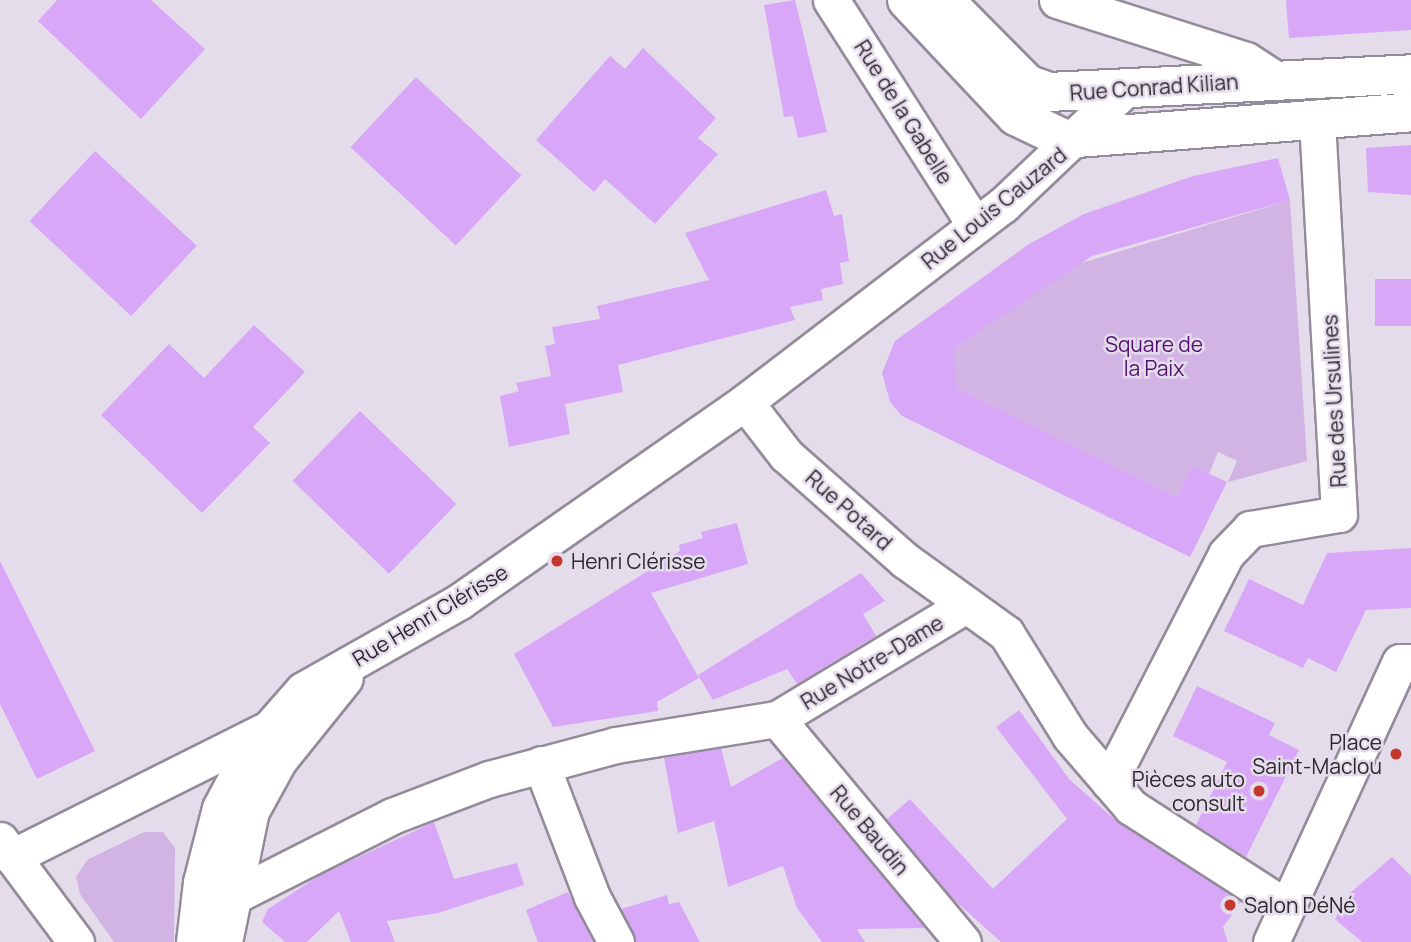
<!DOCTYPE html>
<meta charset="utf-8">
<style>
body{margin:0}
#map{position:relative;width:1411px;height:942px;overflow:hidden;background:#e5dceb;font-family:Manrope,sans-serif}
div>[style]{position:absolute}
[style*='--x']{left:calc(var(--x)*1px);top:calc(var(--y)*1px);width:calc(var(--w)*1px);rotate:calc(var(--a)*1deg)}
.green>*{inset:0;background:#d1b3e4}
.building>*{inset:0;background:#d9a7f7;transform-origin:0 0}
.roads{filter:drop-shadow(2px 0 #938b99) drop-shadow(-2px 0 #938b99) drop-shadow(0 2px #938b99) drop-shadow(0 -2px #938b99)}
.minor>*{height:35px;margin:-17.5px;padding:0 17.5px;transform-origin:17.5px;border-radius:17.5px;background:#fff}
.secondary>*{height:38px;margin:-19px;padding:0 19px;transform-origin:19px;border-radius:19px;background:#fff}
.dots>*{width:19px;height:19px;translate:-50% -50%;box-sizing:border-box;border:4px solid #e5dceb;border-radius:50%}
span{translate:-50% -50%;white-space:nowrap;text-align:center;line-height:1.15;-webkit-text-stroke:5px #e5dceb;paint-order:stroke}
.street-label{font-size:21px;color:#2c282e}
.park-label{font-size:21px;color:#531170}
.poi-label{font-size:21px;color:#2c282e}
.left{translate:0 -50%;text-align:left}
.right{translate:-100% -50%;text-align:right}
</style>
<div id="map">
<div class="green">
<div style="clip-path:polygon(1290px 200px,1307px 461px,1228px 482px,1237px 461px,1218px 452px,1209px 474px,1192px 466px,1177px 497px,957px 388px,951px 350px,1078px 264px)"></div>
<div style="clip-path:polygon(144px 832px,163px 832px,175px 848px,174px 942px,114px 942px,80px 894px,76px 877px,87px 860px)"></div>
</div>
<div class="building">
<div style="clip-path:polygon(57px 0,151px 0,205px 49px,141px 119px,38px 21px)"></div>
<div style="clip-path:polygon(795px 0,827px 132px,798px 138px,793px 116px,784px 117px,764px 5px)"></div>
<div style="clip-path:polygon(1286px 0,1411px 0,1411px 30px,1289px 38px)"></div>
<div style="clip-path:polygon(643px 48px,716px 118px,698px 138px,718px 154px,655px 224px,605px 179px,594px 192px,536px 140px,610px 56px,625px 69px)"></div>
<div style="left:416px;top:77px;width:144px;height:96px;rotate:43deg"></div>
<div style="clip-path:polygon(1411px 145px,1411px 195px,1368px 192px,1366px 148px)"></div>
<div style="left:95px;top:151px;width:139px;height:96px;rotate:43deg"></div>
<div style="clip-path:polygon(1278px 158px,1290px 200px,1092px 256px,953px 349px,957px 388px,1177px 497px,1192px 466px,1227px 482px,1190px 557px,902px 416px,890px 402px,882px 373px,895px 341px,1029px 244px,1084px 214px,1193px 176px)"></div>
<div style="clip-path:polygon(826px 190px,834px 216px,842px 214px,849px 261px,840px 263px,843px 284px,821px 289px,823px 300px,790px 307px,795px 320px,618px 365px,623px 392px,565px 404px,570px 434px,509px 447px,500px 396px,519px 391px,516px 383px,551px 376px,545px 346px,555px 344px,552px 327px,600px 319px,597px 306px,709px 280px,685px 233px)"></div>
<div style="left:1411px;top:279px;width:47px;height:36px;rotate:90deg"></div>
<div style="clip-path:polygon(254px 325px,305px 372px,253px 427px,270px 443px,202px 513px,101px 415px,169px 344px,204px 378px)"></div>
<div style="left:360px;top:411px;width:134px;height:97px;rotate:44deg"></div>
<div style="clip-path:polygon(737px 523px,748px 564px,651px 593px,699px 678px,657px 702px,658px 711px,553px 727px,514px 654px,680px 551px,679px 545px,703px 538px,701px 532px)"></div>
<div style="clip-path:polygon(1411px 548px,1411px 608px,1366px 610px,1336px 672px,1308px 658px,1303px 668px,1224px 631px,1249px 579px,1303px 605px,1327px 553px)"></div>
<div style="clip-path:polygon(0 561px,95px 751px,37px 779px,0 704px)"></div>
<div style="clip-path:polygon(861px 573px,885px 601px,863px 614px,876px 636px,797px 684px,787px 669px,713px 700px,698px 675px)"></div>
<div style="clip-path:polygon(1197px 686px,1275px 723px,1269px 735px,1299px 750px,1246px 857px,1196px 825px,1227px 762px,1173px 736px)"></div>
<div style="clip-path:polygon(1019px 710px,1069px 779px,1120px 824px,1241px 902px,1223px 927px,1228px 942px,1001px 942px,953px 899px,887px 819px,910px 799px,993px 889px,1067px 819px,996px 727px)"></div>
<div style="clip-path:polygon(721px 748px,731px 787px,783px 758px,925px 928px,857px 929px,865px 942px,822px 942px,797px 908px,783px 866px,728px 887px,714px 821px,678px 833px,664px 758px)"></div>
<div style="clip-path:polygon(434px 822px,454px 879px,517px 863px,524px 885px,438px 913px,387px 921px,395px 942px,351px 942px,339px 911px,307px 942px,285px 942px,262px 922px,268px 909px,322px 874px)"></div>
<div style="clip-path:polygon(1392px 857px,1411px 876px,1411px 942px,1362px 942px,1335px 919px,1350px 893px)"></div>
<div style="clip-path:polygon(568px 892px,593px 942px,538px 942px,526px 910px)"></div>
<div style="clip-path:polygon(667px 895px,669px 904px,679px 902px,700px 942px,636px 942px,621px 909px)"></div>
</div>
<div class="roads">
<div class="minor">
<div style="--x:831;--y:0;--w:267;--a:57.4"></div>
<div style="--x:1057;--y:0;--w:198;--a:17.6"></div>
<div style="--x:1246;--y:60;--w:33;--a:33"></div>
<div style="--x:745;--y:402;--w:67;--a:52.3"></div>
<div style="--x:786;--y:455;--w:160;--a:41.5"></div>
<div style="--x:906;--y:561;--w:123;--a:35.8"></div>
<div style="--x:1006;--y:633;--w:121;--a:58.1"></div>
<div style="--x:1070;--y:736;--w:94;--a:49.3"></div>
<div style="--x:1131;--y:807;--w:184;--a:32.8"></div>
<div style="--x:777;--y:719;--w:290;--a:50.2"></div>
<div style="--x:541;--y:764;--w:142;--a:69"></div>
<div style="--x:592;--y:897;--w:51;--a:61.9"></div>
<div style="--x:1109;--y:782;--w:256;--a:-62.8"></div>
<div style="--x:1226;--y:554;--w:35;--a:-46"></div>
<div style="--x:1250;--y:529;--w:90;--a:-9.6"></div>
<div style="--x:1339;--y:514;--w:397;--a:-93.2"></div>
<div style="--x:0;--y:840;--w:127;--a:53.3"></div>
<div style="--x:12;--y:857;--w:280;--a:-26.6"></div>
<div style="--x:230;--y:898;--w:182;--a:-26.8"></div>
<div style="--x:392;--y:816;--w:104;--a:-20.9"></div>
<div style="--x:489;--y:779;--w:131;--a:-15"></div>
<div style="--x:616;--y:745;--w:163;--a:-9.2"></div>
<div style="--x:777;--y:719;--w:221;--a:-31.1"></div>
<div style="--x:194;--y:942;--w:60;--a:-83.3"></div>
<div style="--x:201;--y:882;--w:76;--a:-75.6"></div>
<div style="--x:220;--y:808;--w:68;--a:-61.9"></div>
<div style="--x:252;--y:748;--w:77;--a:-48.7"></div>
<div style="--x:303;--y:690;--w:180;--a:-29.5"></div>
<div style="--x:460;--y:601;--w:348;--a:-34.9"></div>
<div style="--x:745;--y:402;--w:325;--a:-37.4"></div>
<div style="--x:1003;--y:205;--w:164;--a:-43.5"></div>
<div style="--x:224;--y:942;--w:134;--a:-78.4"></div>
<div style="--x:251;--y:811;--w:58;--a:-61.2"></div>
<div style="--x:279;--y:760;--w:105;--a:-51.2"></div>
<div style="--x:1271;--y:942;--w:308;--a:-65.3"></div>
<div style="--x:1400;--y:662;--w:11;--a:0"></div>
</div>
<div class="secondary">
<div style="--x:907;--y:0;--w:159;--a:46.8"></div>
<div style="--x:1016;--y:116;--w:53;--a:25.6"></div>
<div style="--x:1064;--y:139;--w:348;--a:-4.4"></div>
<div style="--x:944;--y:0;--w:118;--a:45.3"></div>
<div style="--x:1027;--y:84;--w:23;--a:20"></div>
<div style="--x:1049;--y:92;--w:362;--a:-2.8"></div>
</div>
</div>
<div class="dots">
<div style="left:557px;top:561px;background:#c4372c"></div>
<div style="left:1396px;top:754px;background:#c4372c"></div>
<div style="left:1259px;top:791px;background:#c4372c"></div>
<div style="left:1230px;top:905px;background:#c4372c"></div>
</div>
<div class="street-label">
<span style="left:1154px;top:87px;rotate:-4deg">Rue Conrad Kilian</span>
<span style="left:904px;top:112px;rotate:58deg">Rue de la Gabelle</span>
<span style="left:994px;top:208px;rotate:-39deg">Rue Louis Cauzard</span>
<span style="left:1334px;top:401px;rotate:-93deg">Rue des Ursulines</span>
<span style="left:849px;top:510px;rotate:42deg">Rue Potard</span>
<span style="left:430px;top:615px;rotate:-31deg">Rue Henri Clérisse</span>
<span style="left:872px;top:662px;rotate:-31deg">Rue Notre-Dame</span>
<span style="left:870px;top:830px;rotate:50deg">Rue Baudin</span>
</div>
<div class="park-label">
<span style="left:1154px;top:356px">Square de<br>la Paix</span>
</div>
<div class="poi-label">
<span class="left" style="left:571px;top:561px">Henri Clérisse</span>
<span class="right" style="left:1382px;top:754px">Place<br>Saint-Maclou</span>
<span class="right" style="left:1245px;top:791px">Pièces auto<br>consult</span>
<span class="left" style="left:1244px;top:905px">Salon DéNé</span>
</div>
</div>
